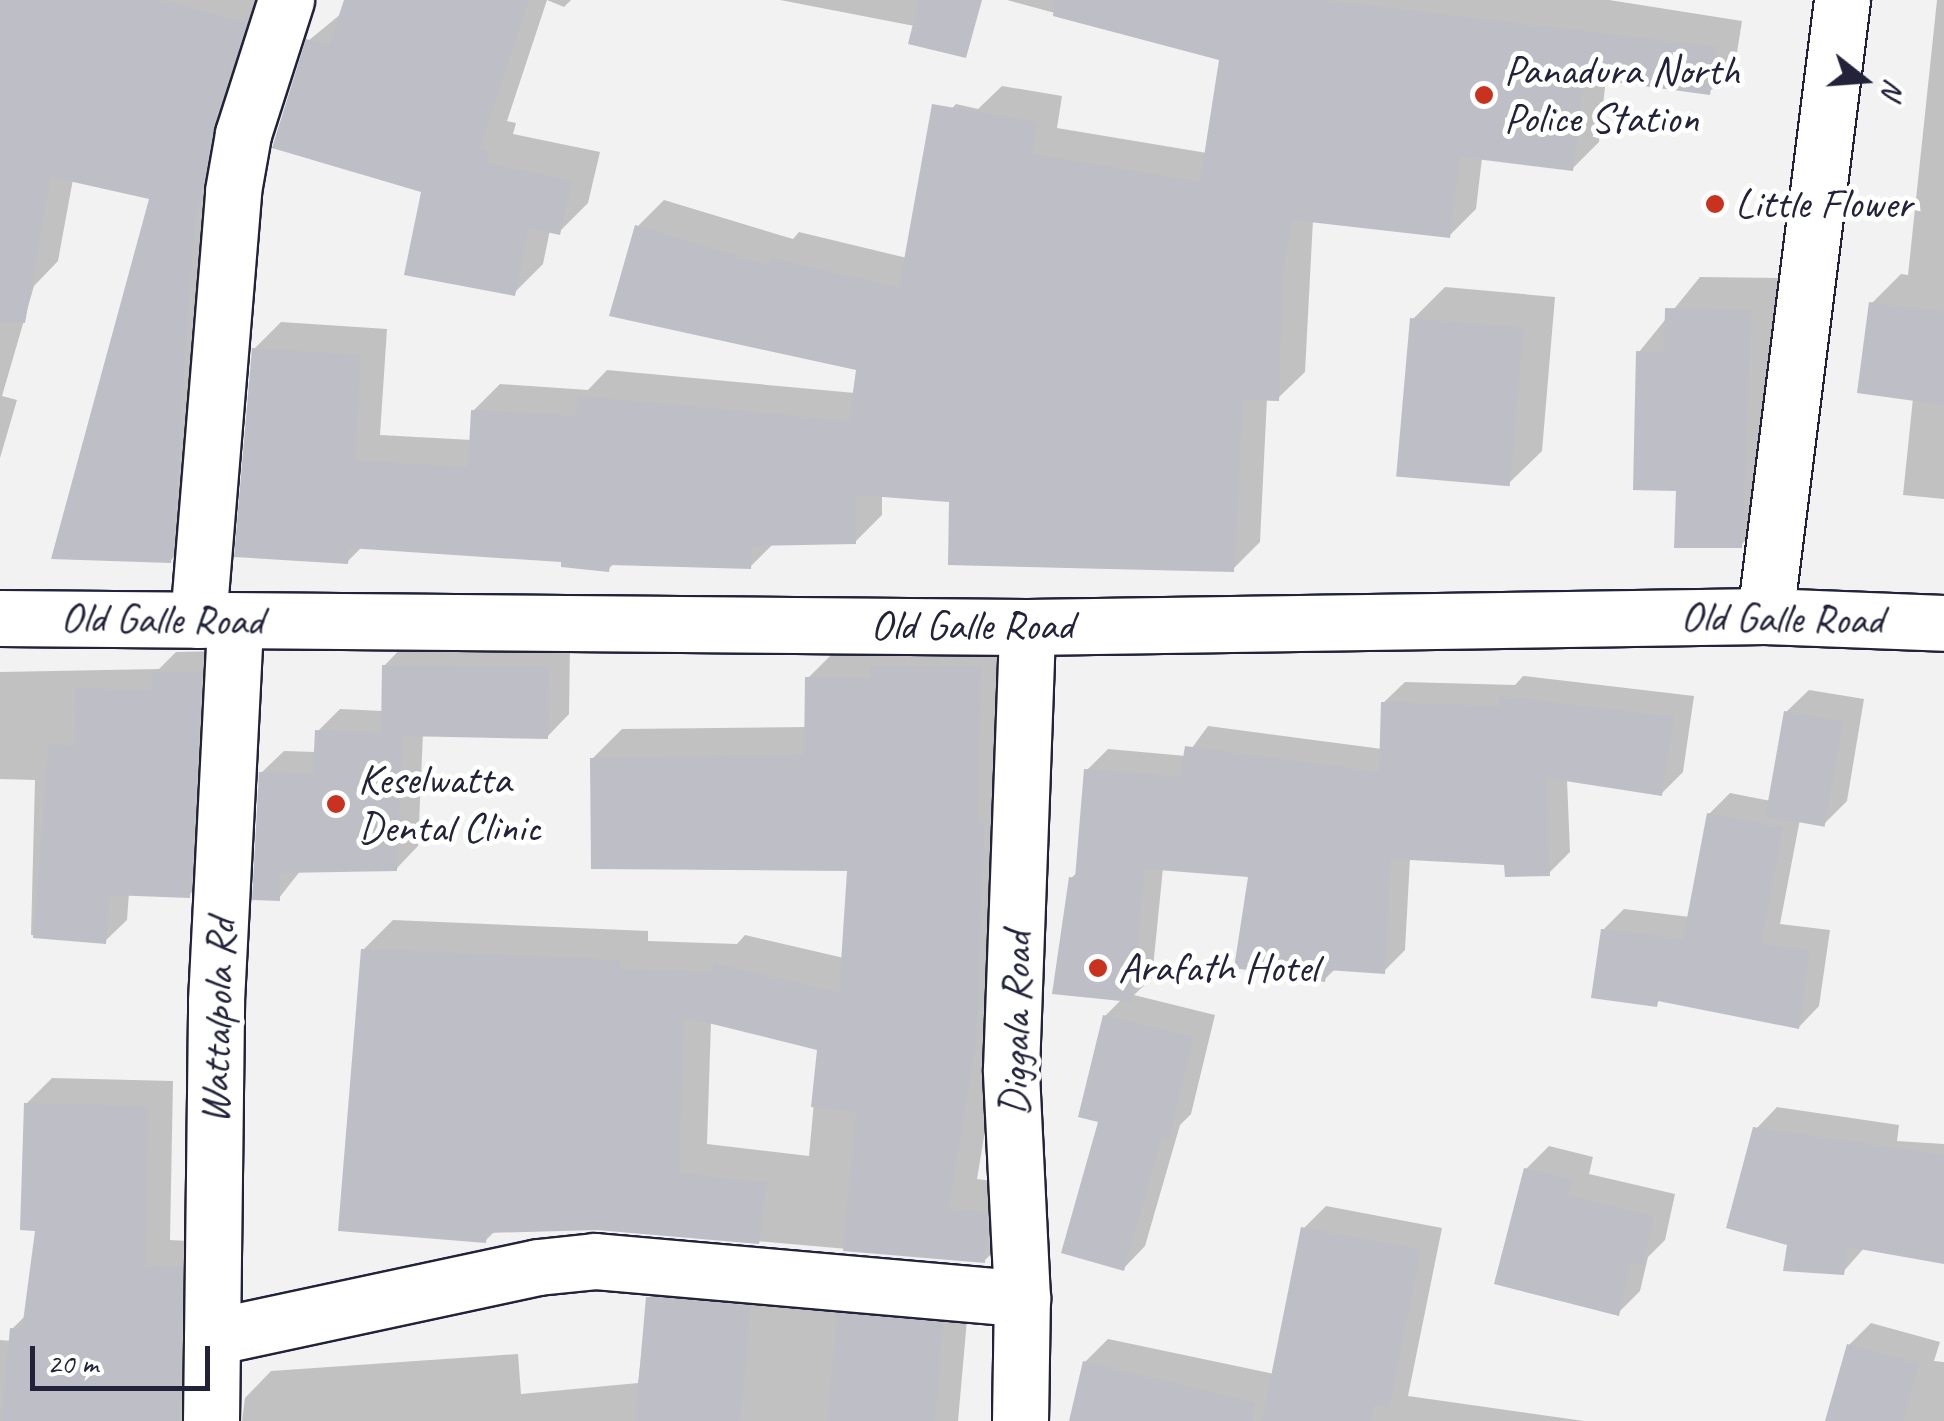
<!DOCTYPE html>
<style>
body{margin:0}
#map{position:relative;width:1944px;height:1421px;overflow:hidden;background:#f2f2f3;font-family:Caveat,sans-serif}
div>[style]{position:absolute}
[style*='--x']{left:calc(var(--x)*1px);top:calc(var(--y)*1px);width:calc(var(--w)*1px);rotate:calc(var(--a)*1deg)}
.shadow>*{inset:0;background:#0003}
.building>*{inset:0;background:#bebec6;transform-origin:0 0}
.roads{filter:drop-shadow(2px 0 #22223b) drop-shadow(-2px 0 #22223b) drop-shadow(0 2px #22223b) drop-shadow(0 -2px #22223b)}
.minor>*{height:55px;margin:-27.5px;padding:0 27.5px;transform-origin:27.5px;border-radius:27.5px;background:#fff}
.highway>*{height:55px;margin:-27.5px;padding:0 27.5px;transform-origin:27.5px;border-radius:27.5px;background:#fff}
.dots>*{width:28px;height:28px;translate:-50% -50%;box-sizing:border-box;border:5px solid #fff;border-radius:50%}
span{translate:-50% -50%;white-space:nowrap;text-align:center;line-height:1.15;-webkit-text-stroke:10px #fff;paint-order:stroke}
.poi-label{font-size:42px;color:#22223b}
.left{translate:0 -50%;text-align:left}
.street-label{font-size:42px;color:#22223b}
.north{position:absolute;left:1814px;top:30px;width:100px;height:100px;-webkit-text-stroke:8px #fff;paint-order:stroke;rotate:107deg;font-size:28px;font-weight:700;line-height:40px;text-align:center;color:#22223b}
.north::after{content:'';display:block;margin:auto;width:35px;height:45px;background:#22223b;clip-path:polygon(50% 0,100% 100%,50% 72%,0 100%)}
.scale{position:absolute;left:30px;top:1346px;width:180px;height:45px;box-sizing:border-box;border:5px solid #22223b;border-top:0;padding-left:12px;font-size:30px;line-height:35px;white-space:nowrap;color:#22223b;-webkit-text-stroke:8px #fff;paint-order:stroke}
</style>
<div id="map">
<div class="shadow">
<div style="clip-path:polygon(0 0,271px 0,199px 532px,170px 561px,152px 197px,73px 179px,58px 261px,34px 286px,2px 396px,17px 400px,0 458px)"></div>
<div style="clip-path:polygon(346px 0,571px 0,564px 7px,547px 0,507px 121px,516px 123px,513px 134px,600px 152px,588px 203px,559px 232px,550px 230px,543px 264px,514px 293px,308px 41px,342px 13px)"></div>
<div style="clip-path:polygon(780px 0,959px 0,930px 29px)"></div>
<div style="clip-path:polygon(1007px 0,1609px 0,1742px 21px,1735px 65px,1709px 92px,1606px 78px,1599px 142px,1572px 169px,1482px 158px,1476px 209px,1449px 236px,1313px 220px,1305px 372px,1278px 398px,1267px 398px,1260px 542px,1233px 569px,952px 500px,882px 494px,882px 515px,855px 542px,774px 543px,750px 567px,615px 563px,608px 569px,564px 560px,363px 546px,347px 562px,254px 349px,281px 322px,387px 329px,380px 435px,472px 440px,473px 411px,500px 384px,588px 390px,607px 370px,855px 393px,859px 368px,638px 226px,664px 200px,793px 239px,799px 232px,907px 258px,930px 131px,956px 104px,978px 109px,1002px 86px,1062px 96px,1057px 128px,1207px 153px,1222px 58px)"></div>
<div style="clip-path:polygon(1937px 0,1944px 0,1944px 499px,1903px 495px,1913px 398px,1872px 303px,1901px 274px,1908px 275px)"></div>
<div style="clip-path:polygon(1700px 277px,1782px 278px,1773px 513px,1741px 545px,1678px 488px,1639px 352px)"></div>
<div style="clip-path:polygon(1445px 287px,1555px 297px,1542px 451px,1509px 483px,1412px 320px)"></div>
<div style="clip-path:polygon(evenodd,1009px 639px,1005px 1011px,977px 1179px,1015px 1184px,1014px 1232px,984px 1261px,597px 1227px,496px 1230px,485px 1241px,363px 950px,393px 920px,648px 931px,648px 941px,737px 944px,745px 935px,844px 958px,850px 869px,592px 759px,622px 729px,807px 727px,808px 678px,837px 649px,1009px 639px,711px 1022px,819px 1048px,809px 1156px,707px 1144px,711px 1022px)"></div>
<div style="clip-path:polygon(406px 643px,570px 646px,569px 714px,547px 737px,423px 734px,418px 846px,396px 869px,301px 870px,279px 898px,261px 773px,284px 751px,316px 752px,317px 732px,340px 709px,383px 711px,384px 666px)"></div>
<div style="clip-path:polygon(222px 651px,211px 874px,189px 895px,129px 893px,127px 920px,105px 941px,31px 935px,35px 780px,0 779px,0 672px,159px 669px,176px 652px)"></div>
<div style="clip-path:polygon(1523px 676px,1694px 696px,1683px 772px,1662px 793px,1567px 779px,1570px 852px,1549px 873px,1507px 862px,1410px 858px,1405px 950px,1384px 971px,1336px 968px,1324px 980px,1251px 875px,1163px 868px,1152px 978px,1134px 995px,1215px 1015px,1191px 1114px,1180px 1125px,1145px 1246px,1123px 1269px,1101px 1120px,1105px 1016px,1123px 998px,1071px 878px,1078px 872px,1087px 770px,1108px 749px,1186px 756px,1208px 726px,1382px 749px,1383px 703px,1405px 682px,1515px 685px)"></div>
<div style="clip-path:polygon(1809px 690px,1864px 699px,1847px 801px,1825px 823px,1800px 819px,1780px 924px,1830px 930px,1819px 1006px,1799px 1027px,1661px 999px,1656px 1004px,1603px 930px,1624px 909px,1690px 917px,1709px 814px,1730px 793px,1771px 801px,1786px 712px)"></div>
<div style="clip-path:polygon(52px 1078px,173px 1081px,170px 1240px,207px 1242px,220px 1421px,0 1421px,0 1340px,11px 1341px,12px 1329px,26px 1315px,37px 1228px,26px 1104px)"></div>
<div style="clip-path:polygon(1777px 1107px,1899px 1125px,1897px 1141px,1944px 1144px,1944px 1261px,1865px 1247px,1843px 1272px,1790px 1243px,1756px 1129px)"></div>
<div style="clip-path:polygon(1549px 1146px,1593px 1157px,1589px 1174px,1675px 1194px,1665px 1240px,1648px 1257px,1640px 1291px,1618px 1313px,1526px 1169px)"></div>
<div style="clip-path:polygon(1326px 1206px,1442px 1228px,1408px 1396px,1584px 1421px,1071px 1421px,1085px 1362px,1108px 1339px,1274px 1374px,1304px 1228px)"></div>
<div style="clip-path:polygon(674px 1272px,969px 1297px,958px 1421px,242px 1421px,245px 1398px,271px 1371px,518px 1354px,521px 1394px,638px 1383px,648px 1298px)"></div>
<div style="clip-path:polygon(1871px 1323px,1940px 1342px,1934px 1361px,1944px 1362px,1944px 1421px,1827px 1421px,1849px 1345px)"></div>
</div>
<div class="building">
<div style="clip-path:polygon(0 0,161px 0,246px 23px,213px 125px,194px 232px,171px 563px,51px 559px,149px 199px,51px 177px,25px 323px,0 321px)"></div>
<div style="clip-path:polygon(344px 0,529px 0,480px 149px,489px 152px,486px 163px,572px 181px,560px 235px,529px 228px,515px 296px,404px 275px,421px 192px,272px 148px,306px 39px,329px 45px)"></div>
<div style="clip-path:polygon(919px 0,982px 0,966px 58px,908px 44px)"></div>
<div style="clip-path:polygon(1055px 0,1322px 0,1717px 47px,1710px 95px,1584px 78px,1573px 171px,1460px 157px,1450px 238px,1292px 220px,1283px 273px,1279px 401px,1243px 400px,1234px 572px,948px 565px,949px 502px,856px 495px,856px 544px,752px 546px,751px 569px,610px 565px,609px 572px,561px 567px,561px 562px,349px 548px,348px 564px,234px 557px,252px 348px,361px 355px,355px 461px,468px 467px,471px 410px,576px 416px,578px 396px,849px 421px,856px 370px,609px 316px,635px 225px,769px 266px,771px 258px,899px 288px,932px 104px,1037px 122px,1032px 154px,1200px 182px,1219px 60px,1053px 16px)"></div>
<div style="clip-path:polygon(1869px 302px,1944px 312px,1944px 405px,1857px 393px)"></div>
<div style="clip-path:polygon(1665px 308px,1751px 310px,1742px 548px,1674px 548px,1676px 491px,1633px 490px,1636px 351px,1664px 353px)"></div>
<div style="left:1410px;top:318px;width:114px;height:159px;rotate:5deg"></div>
<div style="clip-path:polygon(382px 665px,549px 667px,548px 739px,402px 736px,397px 871px,280px 873px,280px 901px,252px 900px,259px 772px,313px 774px,315px 730px,381px 733px)"></div>
<div style="clip-path:polygon(870px 667px,981px 667px,977px 824px,984px 824px,976px 1042px,949px 1208px,987px 1213px,985px 1263px,843px 1251px,856px 1112px,811px 1107px,817px 1050px,684px 1017px,679px 1173px,767px 1183px,759px 1244px,597px 1230px,487px 1233px,486px 1243px,338px 1231px,361px 949px,620px 960px,620px 969px,711px 972px,714px 963px,839px 993px,847px 871px,591px 869px,590px 758px,804px 755px,805px 677px,870px 678px)"></div>
<div style="clip-path:polygon(152px 672px,201px 672px,190px 898px,110px 895px,106px 944px,33px 938px,49px 744px,74px 746px,75px 688px,152px 690px)"></div>
<div style="clip-path:polygon(1500px 696px,1674px 717px,1662px 796px,1546px 778px,1550px 876px,1505px 877px,1504px 865px,1391px 859px,1385px 974px,1327px 970px,1325px 982px,1234px 968px,1248px 877px,1145px 869px,1131px 1002px,1052px 994px,1069px 877px,1075px 878px,1084px 769px,1180px 777px,1185px 746px,1379px 772px,1381px 702px,1499px 706px)"></div>
<div style="left:1784px;top:711px;width:60px;height:107px;rotate:10deg"></div>
<div style="clip-path:polygon(1707px 813px,1783px 827px,1761px 944px,1810px 950px,1799px 1029px,1658px 1001px,1657px 1007px,1591px 998px,1601px 929px,1683px 939px)"></div>
<div style="clip-path:polygon(1103px 1015px,1194px 1037px,1169px 1139px,1162px 1137px,1124px 1271px,1061px 1253px,1098px 1122px,1078px 1117px)"></div>
<div style="clip-path:polygon(24px 1103px,148px 1106px,145px 1265px,182px 1267px,179px 1421px,1px 1421px,10px 1328px,22px 1329px,35px 1231px,20px 1230px)"></div>
<div style="clip-path:polygon(1753px 1127px,1944px 1155px,1944px 1264px,1848px 1247px,1844px 1275px,1783px 1271px,1787px 1245px,1726px 1228px)"></div>
<div style="clip-path:polygon(1524px 1168px,1572px 1179px,1568px 1196px,1654px 1216px,1643px 1265px,1631px 1262px,1619px 1316px,1494px 1284px)"></div>
<div style="clip-path:polygon(1301px 1227px,1421px 1250px,1389px 1408px,1374px 1405px,1371px 1421px,1262px 1421px)"></div>
<div style="left:646px;top:1297px;width:105px;height:125px;rotate:5deg"></div>
<div style="left:837px;top:1313px;width:107px;height:108px;rotate:5deg"></div>
<div style="clip-path:polygon(1847px 1344px,1919px 1364px,1903px 1421px,1825px 1421px)"></div>
<div style="clip-path:polygon(1083px 1361px,1255px 1403px,1253px 1421px,1069px 1421px)"></div>
</div>
<div class="roads">
<div class="minor">
<div style="--x:1765;--y:616;--w:621;--a:-82.87"></div>
<div style="--x:198;--y:620;--w:430;--a:-85.3"></div>
<div style="--x:233;--y:191;--w:58;--a:-80"></div>
<div style="--x:243;--y:134;--w:141;--a:-72.2"></div>
<div style="--x:212;--y:1337;--w:333;--a:-12.1"></div>
<div style="--x:538;--y:1267;--w:57;--a:-6"></div>
<div style="--x:595;--y:1261;--w:429;--a:5"></div>
<div style="--x:211;--y:1421;--w:420;--a:-89.3"></div>
<div style="--x:216;--y:1001;--w:379;--a:-87.1"></div>
<div style="--x:1020;--y:1421;--w:123;--a:-89.1"></div>
<div style="--x:1022;--y:1298;--w:229;--a:-92.8"></div>
<div style="--x:1011;--y:1069;--w:442;--a:-87.9"></div>
</div>
<div class="highway">
<div style="--x:0;--y:618;--w:1027;--a:0.5"></div>
<div style="--x:1027;--y:627;--w:738;--a:-0.85"></div>
<div style="--x:1765;--y:616;--w:179;--a:2.2"></div>
</div>
</div>
<div class="dots">
<div style="left:1484px;top:95px;background:#c8321e"></div>
<div style="left:1715px;top:204px;background:#c8321e"></div>
<div style="left:336px;top:804px;background:#c8321e"></div>
<div style="left:1098px;top:968px;background:#c8321e"></div>
</div>
<div class="poi-label">
<span class="left" style="left:1504px;top:95px">Panadura North<br>Police Station</span>
<span class="left" style="left:1735px;top:204px">Little Flower</span>
<span class="left" style="left:358px;top:804px">Keselwatta<br>Dental Clinic</span>
<span class="left" style="left:1118px;top:968px">Arafath Hotel</span>
</div>
<div class="street-label">
<span style="left:1782px;top:619px;rotate:1deg">Old Galle Road</span>
<span style="left:162px;top:620px;rotate:1deg">Old Galle Road</span>
<span style="left:972px;top:626px">Old Galle Road</span>
<span style="left:218px;top:1021px;rotate:-88deg">Wattalpola Rd</span>
<span style="left:1016px;top:1024px;rotate:-89deg">Diggala Road</span>
</div>
<div class="north">N</div>
<div class="scale">20 m</div>
</div>
